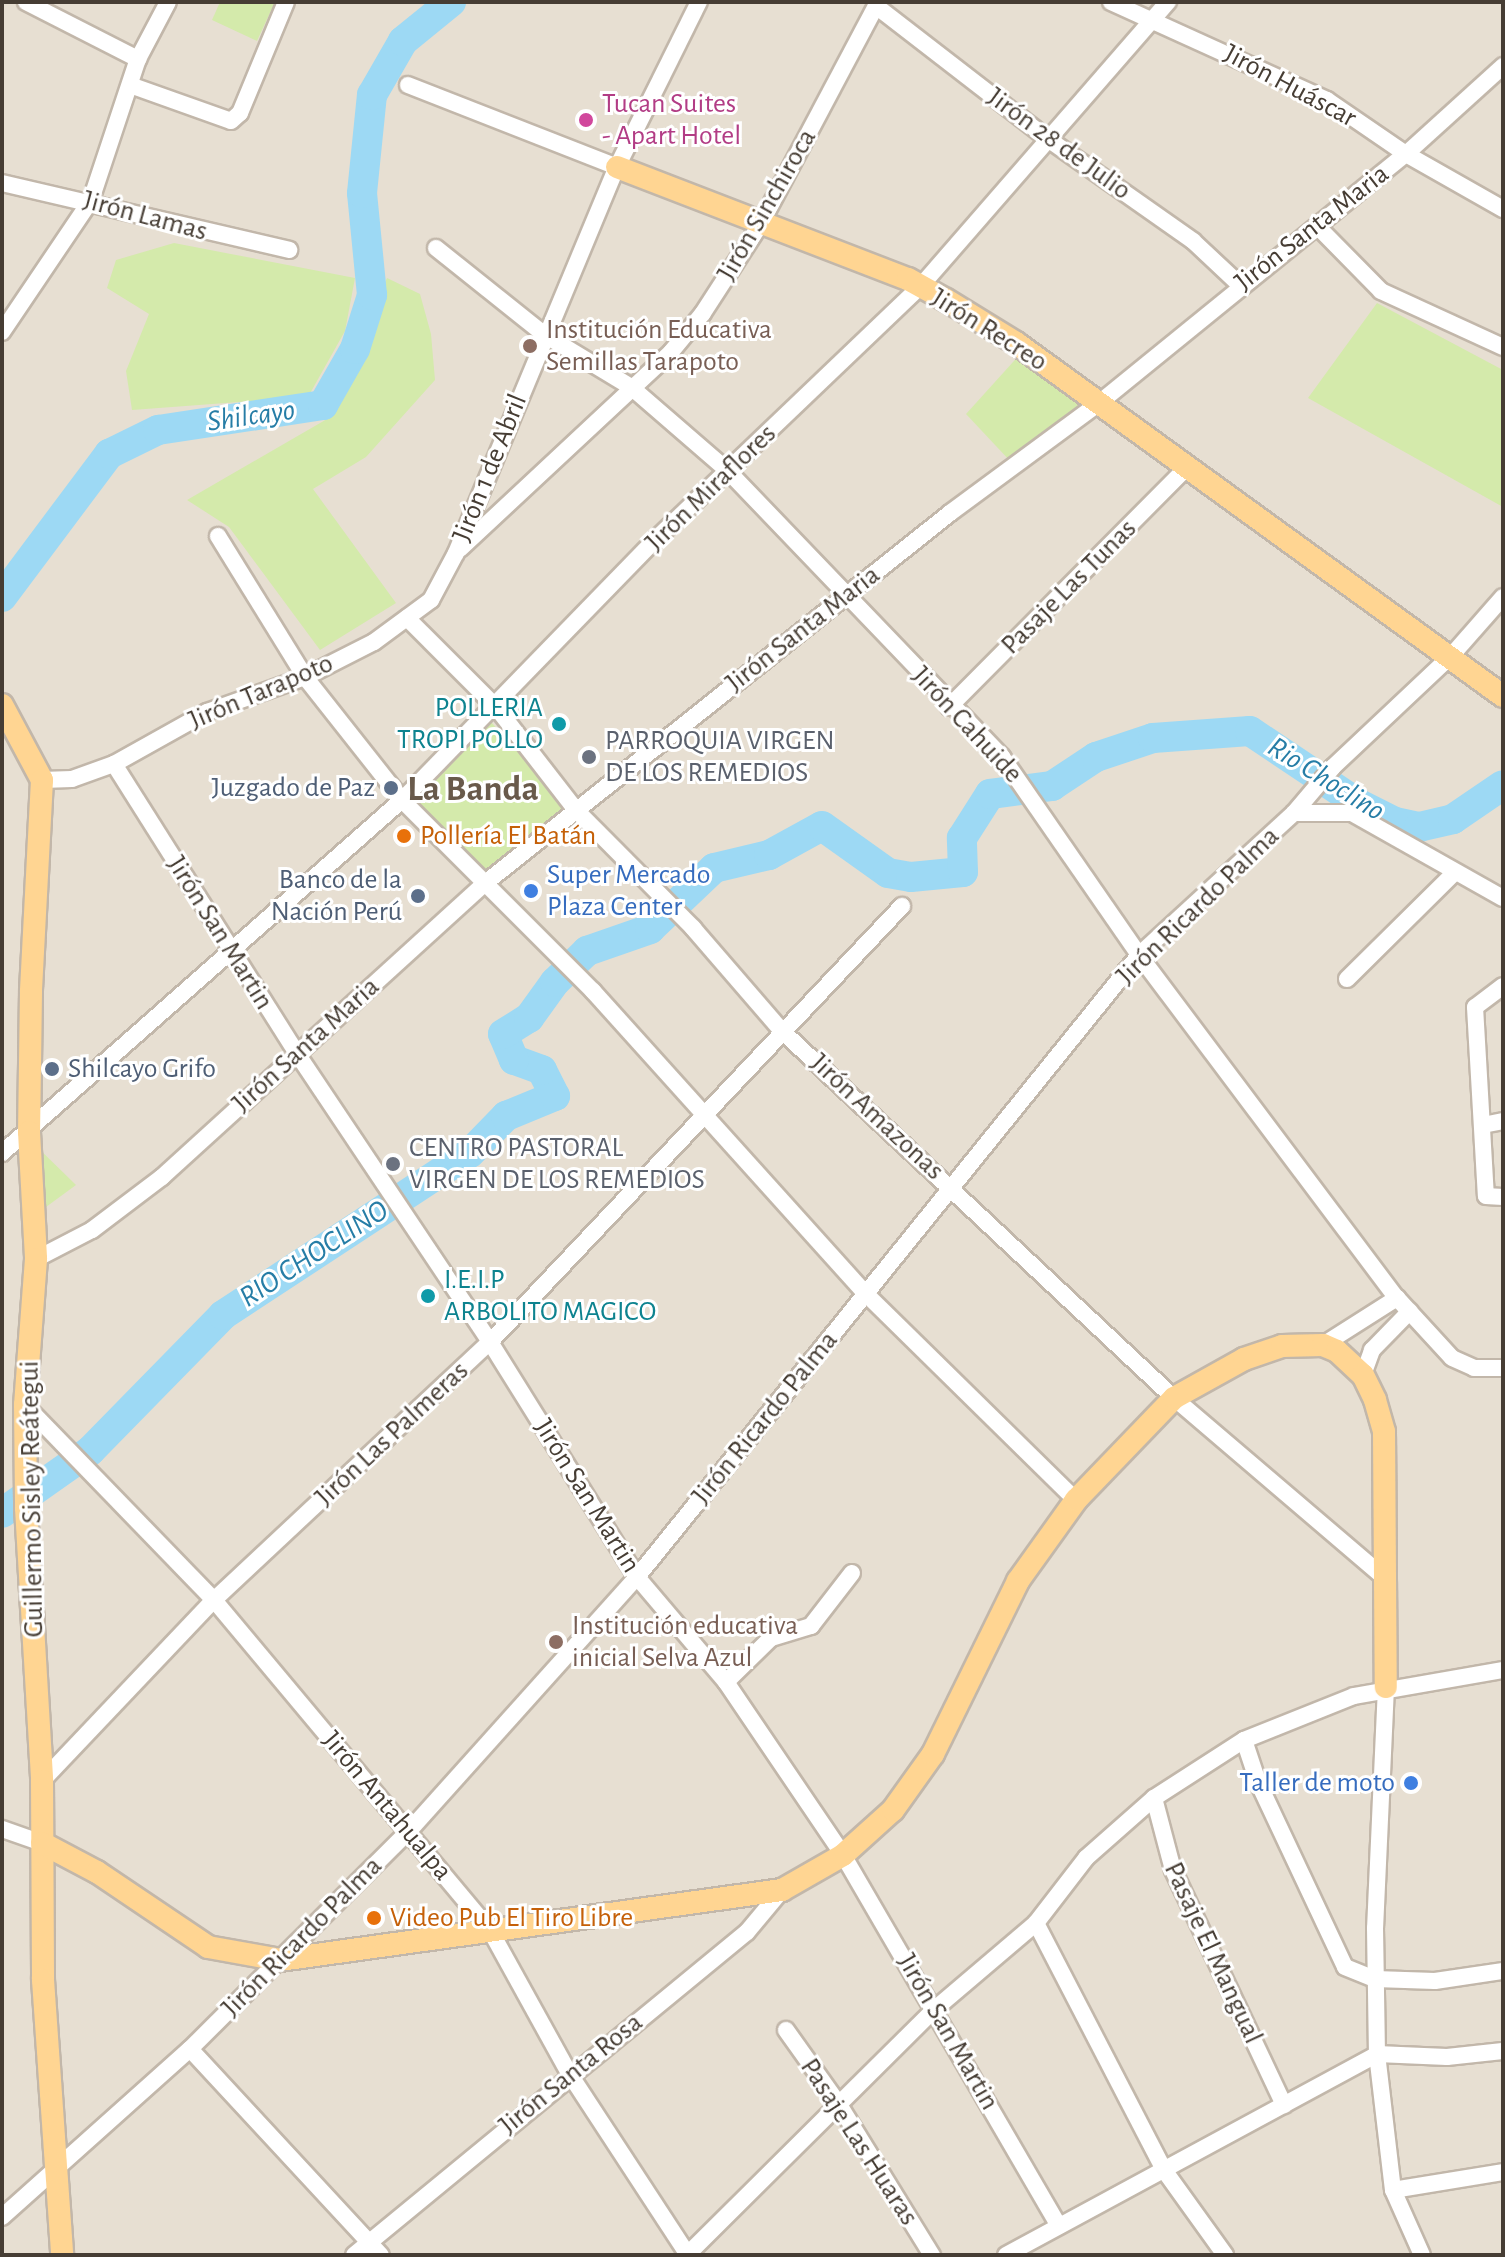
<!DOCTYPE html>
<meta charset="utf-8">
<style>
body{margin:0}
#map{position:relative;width:1505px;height:2257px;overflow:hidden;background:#f3ede5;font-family:"Alegreya Sans",sans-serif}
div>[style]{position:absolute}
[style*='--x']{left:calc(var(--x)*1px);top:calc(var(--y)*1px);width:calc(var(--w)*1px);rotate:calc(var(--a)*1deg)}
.residential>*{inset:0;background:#e7dfd2;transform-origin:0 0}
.green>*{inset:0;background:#d4eaab;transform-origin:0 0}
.river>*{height:30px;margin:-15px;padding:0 15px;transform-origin:15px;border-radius:15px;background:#9dd9f4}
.roads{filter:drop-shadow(2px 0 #c2b7aa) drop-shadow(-2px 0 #c2b7aa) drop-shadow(0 2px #c2b7aa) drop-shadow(0 -2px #c2b7aa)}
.minor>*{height:16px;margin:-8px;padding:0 8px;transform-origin:8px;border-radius:8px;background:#fff}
.major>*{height:22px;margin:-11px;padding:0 11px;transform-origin:11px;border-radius:11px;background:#ffd592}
.dots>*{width:22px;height:22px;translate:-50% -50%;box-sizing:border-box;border:4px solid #fff;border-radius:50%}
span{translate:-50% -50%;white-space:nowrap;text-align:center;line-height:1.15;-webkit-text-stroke:6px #fff;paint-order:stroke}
.street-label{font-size:28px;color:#463d34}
.hotel-label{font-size:28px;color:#b23c85}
.left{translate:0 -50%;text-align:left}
.education-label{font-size:28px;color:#785e54}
.culture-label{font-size:28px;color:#0d838f}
.right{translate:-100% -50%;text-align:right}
.worship-label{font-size:28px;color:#5b616d}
.service-label{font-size:28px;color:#4e5e75}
.food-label{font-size:28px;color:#c56008}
.shop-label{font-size:28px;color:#366cbe}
.water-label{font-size:30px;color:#267da6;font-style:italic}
.district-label{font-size:36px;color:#695a4b;font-weight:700}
.frame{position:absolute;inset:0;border:4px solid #463d34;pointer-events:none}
</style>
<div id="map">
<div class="residential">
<div style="left:2px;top:2px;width:1501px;height:2253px"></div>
</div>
<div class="green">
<div style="clip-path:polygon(220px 2px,275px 2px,257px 41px,212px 20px)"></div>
<div style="clip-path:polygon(174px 243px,355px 278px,345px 331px,308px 397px,132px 410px,126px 371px,149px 314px,107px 288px,116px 260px)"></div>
<div style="clip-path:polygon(387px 278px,420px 294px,431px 334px,435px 380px,366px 457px,313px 489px,396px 603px,320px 650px,229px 527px,187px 500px,327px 419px)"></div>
<div style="clip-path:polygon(1377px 303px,1503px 370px,1503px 507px,1308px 398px)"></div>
<div style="clip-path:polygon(1022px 352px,1092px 399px,1011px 462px,966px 414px)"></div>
<div style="left:491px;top:722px;width:114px;height:112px;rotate:48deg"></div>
<div style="clip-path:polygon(32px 1142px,76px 1185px,31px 1218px)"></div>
</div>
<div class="river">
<div style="--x:2;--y:597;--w:179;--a:-53.2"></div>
<div style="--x:109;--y:454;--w:55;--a:-26.1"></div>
<div style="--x:158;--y:430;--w:167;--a:-8.6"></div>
<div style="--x:323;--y:405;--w:64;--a:-60.3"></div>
<div style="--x:355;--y:349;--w:57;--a:-72.5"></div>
<div style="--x:372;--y:295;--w:102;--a:-95.6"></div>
<div style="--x:362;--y:193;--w:99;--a:-84.2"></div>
<div style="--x:372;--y:95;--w:62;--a:-60.1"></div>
<div style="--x:403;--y:41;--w:62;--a:-39.1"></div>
<div style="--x:2;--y:1513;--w:108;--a:-35.2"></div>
<div style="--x:90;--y:1451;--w:190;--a:-45.6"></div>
<div style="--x:223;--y:1315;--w:295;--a:-33.3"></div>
<div style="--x:470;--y:1153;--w:52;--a:-45.8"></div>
<div style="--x:506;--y:1116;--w:53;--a:-22.2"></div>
<div style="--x:555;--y:1096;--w:29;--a:-117"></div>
<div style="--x:542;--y:1070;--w:30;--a:-160"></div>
<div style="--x:514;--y:1060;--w:28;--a:-113"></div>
<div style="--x:503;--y:1034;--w:31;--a:-32"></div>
<div style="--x:529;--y:1018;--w:44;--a:-54.2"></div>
<div style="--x:555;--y:982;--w:45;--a:-44.1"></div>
<div style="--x:587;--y:951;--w:67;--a:-19.2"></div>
<div style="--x:650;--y:929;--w:88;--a:-43.6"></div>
<div style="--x:714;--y:868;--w:57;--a:-13.3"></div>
<div style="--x:769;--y:855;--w:60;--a:-28.7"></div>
<div style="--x:822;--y:826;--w:81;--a:35.5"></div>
<div style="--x:888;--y:873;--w:23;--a:10"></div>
<div style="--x:911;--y:877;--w:52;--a:-5.5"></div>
<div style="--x:963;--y:872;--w:34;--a:-92"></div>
<div style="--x:962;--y:838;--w:52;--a:-57.5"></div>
<div style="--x:990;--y:794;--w:63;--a:-7.4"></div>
<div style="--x:1052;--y:786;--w:53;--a:-33.4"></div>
<div style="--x:1096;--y:757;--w:60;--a:-18.4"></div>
<div style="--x:1153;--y:738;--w:97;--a:-4.1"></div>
<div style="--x:1250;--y:731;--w:131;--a:33.8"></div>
<div style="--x:1359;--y:804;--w:40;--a:26.6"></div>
<div style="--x:1395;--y:822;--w:25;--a:12"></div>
<div style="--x:1419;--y:827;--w:35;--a:-13"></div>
<div style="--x:1453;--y:819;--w:60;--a:-34.2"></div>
</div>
<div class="roads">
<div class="minor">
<div style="--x:26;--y:2;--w:126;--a:27"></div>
<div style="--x:1111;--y:2;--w:237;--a:24.4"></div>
<div style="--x:1327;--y:100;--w:96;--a:34.4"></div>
<div style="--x:1406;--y:154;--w:112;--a:29.6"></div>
<div style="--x:876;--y:6;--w:217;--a:37.7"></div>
<div style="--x:1048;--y:139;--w:177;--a:35.1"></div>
<div style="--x:1193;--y:241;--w:63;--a:43.1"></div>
<div style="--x:130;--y:85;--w:107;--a:19.6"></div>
<div style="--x:231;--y:121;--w:12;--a:-42"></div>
<div style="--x:240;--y:113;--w:120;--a:-67.5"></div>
<div style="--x:408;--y:85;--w:225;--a:21.4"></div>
<div style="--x:2;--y:183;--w:295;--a:13.1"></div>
<div style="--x:1317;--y:226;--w:91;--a:45.4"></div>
<div style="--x:1381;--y:291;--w:134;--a:24.7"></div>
<div style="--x:436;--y:248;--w:139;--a:38.6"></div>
<div style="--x:545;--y:335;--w:100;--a:31.2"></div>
<div style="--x:631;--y:387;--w:128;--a:40.9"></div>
<div style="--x:728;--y:471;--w:396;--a:46.2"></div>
<div style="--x:1002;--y:757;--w:241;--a:55.3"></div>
<div style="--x:1139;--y:955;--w:429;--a:53.1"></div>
<div style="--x:1397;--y:1298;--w:81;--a:47.5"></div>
<div style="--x:1452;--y:1358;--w:24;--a:24"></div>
<div style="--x:1474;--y:1368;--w:29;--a:0"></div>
<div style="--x:2;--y:332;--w:159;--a:-56"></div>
<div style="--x:91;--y:200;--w:149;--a:-71.6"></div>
<div style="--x:138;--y:59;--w:64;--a:-62.2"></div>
<div style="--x:218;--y:536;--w:166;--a:58.3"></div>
<div style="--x:305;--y:677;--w:157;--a:51.7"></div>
<div style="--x:402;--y:800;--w:270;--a:45"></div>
<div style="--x:593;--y:991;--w:406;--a:48"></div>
<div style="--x:865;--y:1293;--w:296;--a:44.5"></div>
<div style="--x:460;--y:549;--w:289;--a:-43"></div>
<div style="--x:671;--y:352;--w:50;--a:-50.6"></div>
<div style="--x:703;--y:313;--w:105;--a:-57.1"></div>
<div style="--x:760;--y:225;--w:252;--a:-62.1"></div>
<div style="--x:407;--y:618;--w:126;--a:45"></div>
<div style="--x:496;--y:707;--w:129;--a:52.2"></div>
<div style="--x:575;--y:809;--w:168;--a:45.2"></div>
<div style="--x:693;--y:928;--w:135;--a:49.2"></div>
<div style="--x:781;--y:1030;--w:538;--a:43.12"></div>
<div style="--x:1174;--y:1398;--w:279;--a:40.5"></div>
<div style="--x:949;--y:707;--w:339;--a:-45.2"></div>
<div style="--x:114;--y:764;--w:341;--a:57.7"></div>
<div style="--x:296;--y:1052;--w:349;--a:56.2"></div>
<div style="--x:490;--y:1342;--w:277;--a:58"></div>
<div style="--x:637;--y:1577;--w:138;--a:49.7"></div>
<div style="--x:726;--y:1682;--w:209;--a:55.9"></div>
<div style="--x:843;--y:1855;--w:429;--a:59.8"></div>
<div style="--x:42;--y:780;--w:30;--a:-2"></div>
<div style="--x:72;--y:779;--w:45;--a:-19.7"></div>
<div style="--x:114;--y:764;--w:107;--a:-29.2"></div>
<div style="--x:207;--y:712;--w:104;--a:-19.7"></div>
<div style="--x:305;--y:677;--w:77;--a:-26.9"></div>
<div style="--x:374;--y:642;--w:71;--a:-36.4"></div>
<div style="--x:431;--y:600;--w:53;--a:-62"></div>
<div style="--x:456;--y:553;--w:418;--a:-67.4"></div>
<div style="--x:617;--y:167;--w:184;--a:-63.6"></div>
<div style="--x:1294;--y:813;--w:58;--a:0"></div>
<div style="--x:1352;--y:813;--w:173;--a:29.4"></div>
<div style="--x:1347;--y:979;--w:152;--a:-44.7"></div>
<div style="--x:1503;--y:986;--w:35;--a:143"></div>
<div style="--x:1475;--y:1007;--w:189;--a:86.7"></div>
<div style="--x:1486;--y:1196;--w:17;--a:3"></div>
<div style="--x:1483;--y:1125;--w:20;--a:-11"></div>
<div style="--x:2;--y:1153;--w:533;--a:-41.43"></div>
<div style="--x:402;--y:800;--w:366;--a:-45.8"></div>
<div style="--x:657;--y:538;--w:364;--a:-43.7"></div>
<div style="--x:920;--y:287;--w:378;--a:-49"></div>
<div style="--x:36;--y:1259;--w:63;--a:-27.4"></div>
<div style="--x:92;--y:1230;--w:88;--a:-37.1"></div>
<div style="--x:162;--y:1177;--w:435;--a:-42.3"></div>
<div style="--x:484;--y:884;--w:596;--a:-38.52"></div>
<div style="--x:950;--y:513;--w:184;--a:-36.4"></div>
<div style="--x:1098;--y:404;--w:397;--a:-39.1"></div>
<div style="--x:1406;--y:154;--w:131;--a:-42.2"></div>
<div style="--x:1323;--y:1345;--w:88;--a:-32.4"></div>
<div style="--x:1363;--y:1375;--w:27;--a:-70"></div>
<div style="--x:1372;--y:1350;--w:54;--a:-45.7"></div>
<div style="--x:25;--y:1405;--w:272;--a:45.9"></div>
<div style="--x:214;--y:1600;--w:430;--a:50.1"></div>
<div style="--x:490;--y:1930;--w:163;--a:61.1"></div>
<div style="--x:569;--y:2073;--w:217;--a:56.8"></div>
<div style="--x:726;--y:1682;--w:63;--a:-44.4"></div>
<div style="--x:771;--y:1638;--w:42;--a:-16.7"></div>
<div style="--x:811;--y:1626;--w:67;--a:-52.3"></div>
<div style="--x:1386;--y:1687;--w:241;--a:92.6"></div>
<div style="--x:1375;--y:1928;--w:126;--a:89.1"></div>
<div style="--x:1377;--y:2054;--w:137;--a:83.3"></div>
<div style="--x:1393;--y:2190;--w:71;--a:66"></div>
<div style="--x:1244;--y:1740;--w:44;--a:71.6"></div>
<div style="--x:1258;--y:1782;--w:204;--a:64.8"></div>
<div style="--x:1345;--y:1967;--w:32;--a:22"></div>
<div style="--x:1375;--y:1979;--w:60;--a:1.9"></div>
<div style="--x:1435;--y:1981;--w:69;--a:-8.4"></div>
<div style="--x:42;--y:1781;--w:250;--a:-46.5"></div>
<div style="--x:214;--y:1600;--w:378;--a:-43.1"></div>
<div style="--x:490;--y:1342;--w:600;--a:-46.62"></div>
<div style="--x:1154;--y:1798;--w:74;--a:75.2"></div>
<div style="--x:1173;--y:1870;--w:260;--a:64.7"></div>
<div style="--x:2;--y:1829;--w:42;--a:19.3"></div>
<div style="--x:1036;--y:1923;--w:278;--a:62.6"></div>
<div style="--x:1164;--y:2170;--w:105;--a:54.3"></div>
<div style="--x:786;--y:2030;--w:90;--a:54.5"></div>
<div style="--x:838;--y:2103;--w:179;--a:58.3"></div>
<div style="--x:190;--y:2049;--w:281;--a:47.2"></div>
<div style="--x:1393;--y:2190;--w:111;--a:-9.3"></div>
<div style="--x:2;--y:2217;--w:252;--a:-41.8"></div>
<div style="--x:190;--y:2049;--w:309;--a:-44.9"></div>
<div style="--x:409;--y:1831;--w:341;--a:-48.1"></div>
<div style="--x:637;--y:1577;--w:799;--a:-51.09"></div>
<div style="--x:1139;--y:955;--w:210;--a:-42.5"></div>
<div style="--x:1294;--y:813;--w:60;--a:-49.7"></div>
<div style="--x:1333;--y:767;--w:163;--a:-43.3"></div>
<div style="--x:1452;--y:655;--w:77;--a:-48.7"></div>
<div style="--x:354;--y:2255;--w:509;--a:-39.42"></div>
<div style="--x:747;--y:1932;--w:55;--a:-50.2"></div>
<div style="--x:687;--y:2255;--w:349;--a:-44.8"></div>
<div style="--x:935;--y:2009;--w:133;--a:-40.4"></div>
<div style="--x:1036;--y:1923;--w:82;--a:-52.4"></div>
<div style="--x:1086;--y:1858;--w:91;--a:-41.4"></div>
<div style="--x:1154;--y:1798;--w:107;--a:-32.8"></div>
<div style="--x:1244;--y:1740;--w:118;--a:-21.8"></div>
<div style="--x:1354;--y:1696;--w:151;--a:-9.9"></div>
<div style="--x:1006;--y:2255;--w:422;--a:-28.4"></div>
<div style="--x:1377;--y:2054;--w:70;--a:2.5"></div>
<div style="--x:1447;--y:2057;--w:56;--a:-6.1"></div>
</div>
<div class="major">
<div style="--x:617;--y:167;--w:312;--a:21.1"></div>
<div style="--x:908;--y:279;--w:43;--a:28.9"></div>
<div style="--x:946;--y:300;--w:82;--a:31.6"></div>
<div style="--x:1016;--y:343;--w:601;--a:35.94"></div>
<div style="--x:2;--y:705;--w:85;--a:61.9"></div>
<div style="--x:42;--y:780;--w:212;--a:93"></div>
<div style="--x:31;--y:992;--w:140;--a:90.8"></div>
<div style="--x:29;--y:1132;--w:127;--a:86.8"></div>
<div style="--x:36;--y:1259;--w:146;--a:94.3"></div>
<div style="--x:25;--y:1405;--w:103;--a:89.4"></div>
<div style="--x:26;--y:1508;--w:273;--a:86.6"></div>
<div style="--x:42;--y:1781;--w:199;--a:89.7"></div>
<div style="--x:43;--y:1980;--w:276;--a:86"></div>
<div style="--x:42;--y:1843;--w:62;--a:27.8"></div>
<div style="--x:97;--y:1872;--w:134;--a:34"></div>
<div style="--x:208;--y:1947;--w:73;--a:10.2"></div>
<div style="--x:280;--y:1960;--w:507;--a:-7.94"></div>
<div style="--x:782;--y:1890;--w:70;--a:-29.8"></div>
<div style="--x:843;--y:1855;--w:67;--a:-42"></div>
<div style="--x:893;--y:1810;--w:69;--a:-54.5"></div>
<div style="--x:933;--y:1754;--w:193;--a:-63.8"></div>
<div style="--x:1018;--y:1581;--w:100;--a:-54.4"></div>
<div style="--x:1076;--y:1500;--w:141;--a:-46.1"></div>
<div style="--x:1174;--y:1398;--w:80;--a:-29.1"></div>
<div style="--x:1244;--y:1359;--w:40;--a:-18.9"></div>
<div style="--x:1282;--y:1346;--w:41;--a:-1.4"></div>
<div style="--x:1323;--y:1345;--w:15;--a:23"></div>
<div style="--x:1337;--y:1351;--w:35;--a:43"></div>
<div style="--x:1363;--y:1375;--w:28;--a:64"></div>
<div style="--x:1375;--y:1400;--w:33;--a:74"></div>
<div style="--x:1384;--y:1432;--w:255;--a:89.6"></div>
</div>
</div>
<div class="dots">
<div style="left:586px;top:120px;background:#d1479c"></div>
<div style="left:530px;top:346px;background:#8d6e63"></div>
<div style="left:559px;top:724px;background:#0f9aa8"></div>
<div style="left:589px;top:757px;background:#6b7280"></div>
<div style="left:391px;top:788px;background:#5c6f8a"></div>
<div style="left:404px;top:836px;background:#e8710a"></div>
<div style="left:531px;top:891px;background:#3f7fe0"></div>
<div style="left:418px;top:896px;background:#5c6f8a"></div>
<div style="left:52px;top:1069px;background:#5c6f8a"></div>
<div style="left:393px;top:1164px;background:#6b7280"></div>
<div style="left:428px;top:1296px;background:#0f9aa8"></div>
<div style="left:556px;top:1642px;background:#8d6e63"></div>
<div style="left:1411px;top:1783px;background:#3f7fe0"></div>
<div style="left:374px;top:1918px;background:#e8710a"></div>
</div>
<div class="street-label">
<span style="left:1290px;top:86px;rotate:28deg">Jirón Huáscar</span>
<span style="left:1059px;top:144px;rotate:36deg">Jirón 28 de Julio</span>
<span style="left:767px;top:205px;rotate:-60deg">Jirón Sinchiroca</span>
<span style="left:145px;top:216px;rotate:15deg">Jirón Lamas</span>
<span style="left:1312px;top:228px;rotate:-38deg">Jirón Santa Maria</span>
<span style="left:989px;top:330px;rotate:32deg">Jirón Recreo</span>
<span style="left:490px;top:468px;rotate:-68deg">Jirón 1 de Abril</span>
<span style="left:711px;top:488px;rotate:-44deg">Jirón Miraflores</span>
<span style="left:1069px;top:587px;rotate:-45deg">Pasaje Las Tunas</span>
<span style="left:803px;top:629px;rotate:-38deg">Jirón Santa Maria</span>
<span style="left:261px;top:692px;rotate:-23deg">Jirón Tarapoto</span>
<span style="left:967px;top:725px;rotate:47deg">Jirón Cahuide</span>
<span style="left:1198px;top:906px;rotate:-44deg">Jirón Ricardo Palma</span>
<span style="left:220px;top:933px;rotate:58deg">Jirón San Martin</span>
<span style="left:306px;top:1045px;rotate:-42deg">Jirón Santa Maria</span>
<span style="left:877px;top:1117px;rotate:43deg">Jirón Amazonas</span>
<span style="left:765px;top:1418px;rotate:-51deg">Jirón Ricardo Palma</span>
<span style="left:392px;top:1434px;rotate:-43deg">Jirón Las Palmeras</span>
<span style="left:587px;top:1496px;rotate:58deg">Jirón San Martin</span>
<span style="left:32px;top:1499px;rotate:-91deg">Guillermo Sisley Reátegui</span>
<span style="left:387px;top:1806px;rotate:50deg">Jirón Antahualpa</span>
<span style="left:302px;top:1937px;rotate:-45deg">Jirón Ricardo Palma</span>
<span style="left:1213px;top:1953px;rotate:65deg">Pasaje El Mangual</span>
<span style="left:948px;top:2032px;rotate:60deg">Jirón San Martin</span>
<span style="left:571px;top:2074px;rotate:-39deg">Jirón Santa Rosa</span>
<span style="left:859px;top:2142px;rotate:57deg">Pasaje Las Huaras</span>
</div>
<div class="hotel-label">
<span class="left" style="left:602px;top:120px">Tucan Suites<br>- Apart Hotel</span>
</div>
<div class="education-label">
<span class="left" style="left:546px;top:346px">Institución Educativa<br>Semillas Tarapoto</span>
<span class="left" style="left:572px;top:1642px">Institución educativa<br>inicial Selva Azul</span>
</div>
<div class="culture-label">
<span class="right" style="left:543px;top:724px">POLLERIA<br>TROPI POLLO</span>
<span class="left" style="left:444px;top:1296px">I.E.I.P<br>ARBOLITO MAGICO</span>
</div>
<div class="worship-label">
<span class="left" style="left:605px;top:757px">PARROQUIA VIRGEN<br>DE LOS REMEDIOS</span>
<span class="left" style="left:409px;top:1164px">CENTRO PASTORAL<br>VIRGEN DE LOS REMEDIOS</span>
</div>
<div class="service-label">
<span class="right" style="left:375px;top:788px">Juzgado de Paz</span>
<span class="right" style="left:402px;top:896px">Banco de la<br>Nación Perú</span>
<span class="left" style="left:68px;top:1069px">Shilcayo Grifo</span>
</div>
<div class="food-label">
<span class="left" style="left:420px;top:836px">Pollería El Batán</span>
<span class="left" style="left:390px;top:1918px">Video Pub El Tiro Libre</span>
</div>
<div class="shop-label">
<span class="left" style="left:547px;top:891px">Super Mercado<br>Plaza Center</span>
<span class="right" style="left:1395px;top:1783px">Taller de moto</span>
</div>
<div class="water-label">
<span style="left:251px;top:416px;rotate:-8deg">Shilcayo</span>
<span style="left:1326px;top:779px;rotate:32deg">Rio Choclino</span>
<span style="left:314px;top:1254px;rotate:-33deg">RIO CHOCLINO</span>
</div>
<div class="district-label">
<span style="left:473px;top:790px">La Banda</span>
</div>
<div class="frame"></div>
</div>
